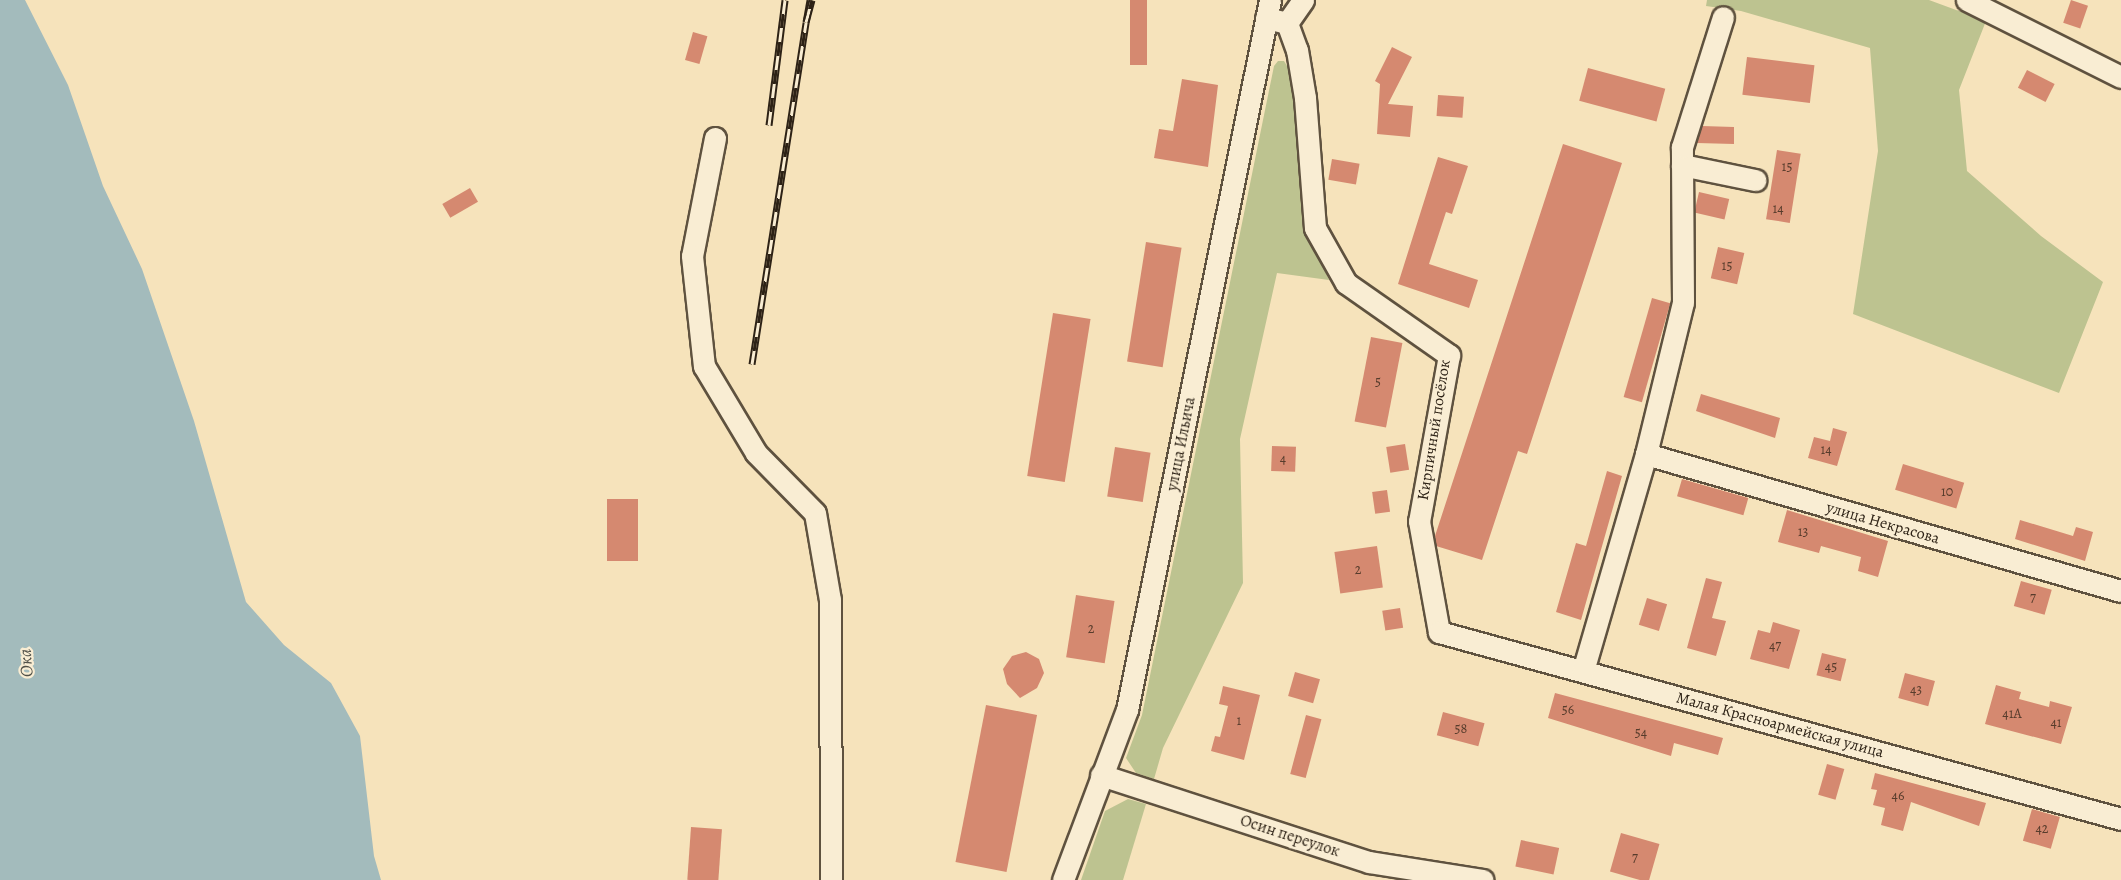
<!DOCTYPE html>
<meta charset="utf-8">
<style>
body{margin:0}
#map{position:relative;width:2121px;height:880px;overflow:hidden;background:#f6e3bb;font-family:Alegreya,serif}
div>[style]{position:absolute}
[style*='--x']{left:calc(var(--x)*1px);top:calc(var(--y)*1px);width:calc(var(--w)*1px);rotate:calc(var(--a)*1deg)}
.green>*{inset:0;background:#bdc390}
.water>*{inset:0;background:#a3bbbc}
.building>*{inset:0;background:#d58970;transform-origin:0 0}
.roads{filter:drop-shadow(2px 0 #5f523f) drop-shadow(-2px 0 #5f523f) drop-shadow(0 2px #5f523f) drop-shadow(0 -2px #5f523f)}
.minor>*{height:21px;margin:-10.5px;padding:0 10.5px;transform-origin:10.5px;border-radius:10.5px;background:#f9edd3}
.rail>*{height:7px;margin-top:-3.5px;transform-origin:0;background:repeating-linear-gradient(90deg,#f9edd3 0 14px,#2d2216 0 28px);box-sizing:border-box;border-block:2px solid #2d2216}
span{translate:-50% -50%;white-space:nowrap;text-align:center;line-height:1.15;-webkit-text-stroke:4.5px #f9edd3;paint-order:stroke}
.number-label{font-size:14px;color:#573c2c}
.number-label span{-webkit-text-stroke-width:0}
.street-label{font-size:16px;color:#2d2216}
.water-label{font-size:18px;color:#505048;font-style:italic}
</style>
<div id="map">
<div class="green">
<div style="clip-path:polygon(1707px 0,1929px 0,1986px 21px,1959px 90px,1967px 171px,2041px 236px,2103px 282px,2059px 393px,1853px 314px,1878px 151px,1870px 48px,1741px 11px,1706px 6px)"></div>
<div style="clip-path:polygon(1278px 61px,1284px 61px,1289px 69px,1297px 103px,1304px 225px,1329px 280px,1277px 273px,1240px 439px,1243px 583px,1163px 748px,1154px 779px,1136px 773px,1126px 758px,1142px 715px,1274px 66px)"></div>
<div style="clip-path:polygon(1128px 799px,1146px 804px,1123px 880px,1081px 880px,1105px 811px)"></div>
</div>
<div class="water">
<div style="clip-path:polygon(0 0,25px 0,68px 85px,103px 186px,142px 269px,194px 421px,246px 602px,284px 645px,331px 683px,360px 736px,374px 856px,381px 880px,0 880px)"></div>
</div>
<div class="building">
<div style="left:1130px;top:0;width:17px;height:65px"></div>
<div style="left:2071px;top:0;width:18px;height:24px;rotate:19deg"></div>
<div style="left:693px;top:32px;width:15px;height:29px;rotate:16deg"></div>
<div style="clip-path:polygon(1392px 47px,1412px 57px,1388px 104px,1413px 106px,1410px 137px,1377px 134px,1380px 84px,1375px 81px)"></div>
<div style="left:1747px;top:57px;width:68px;height:38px;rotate:7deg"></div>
<div style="left:1588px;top:68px;width:80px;height:34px;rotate:15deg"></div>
<div style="left:2027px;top:70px;width:31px;height:20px;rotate:27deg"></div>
<div style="clip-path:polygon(1182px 79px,1218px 85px,1208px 167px,1154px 158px,1159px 129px,1173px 131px)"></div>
<div style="left:1438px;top:95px;width:26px;height:21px;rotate:4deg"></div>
<div style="clip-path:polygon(1702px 126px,1734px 127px,1734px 144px,1697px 143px)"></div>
<div style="clip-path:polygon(1563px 144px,1622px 163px,1527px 454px,1518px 451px,1482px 560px,1436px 546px,1435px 536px)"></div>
<div style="left:1777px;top:150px;width:24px;height:70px;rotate:9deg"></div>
<div style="clip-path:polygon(1438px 157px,1468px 166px,1452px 214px,1446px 212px,1429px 264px,1478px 280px,1469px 308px,1398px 284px)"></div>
<div style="left:1332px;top:159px;width:28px;height:21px;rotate:10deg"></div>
<div style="left:470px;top:188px;width:16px;height:32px;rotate:60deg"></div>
<div style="left:1699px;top:192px;width:31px;height:21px;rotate:13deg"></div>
<div style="left:1146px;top:242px;width:36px;height:121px;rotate:9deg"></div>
<div style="left:1718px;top:247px;width:27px;height:32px;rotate:13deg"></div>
<div style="left:1652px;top:298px;width:19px;height:103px;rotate:16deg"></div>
<div style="left:1053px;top:313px;width:38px;height:165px;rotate:9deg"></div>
<div style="left:1371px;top:337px;width:32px;height:86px;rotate:11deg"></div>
<div style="clip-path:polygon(1701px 394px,1780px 418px,1775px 438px,1696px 411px)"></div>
<div style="clip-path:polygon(1833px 428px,1847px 432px,1837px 466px,1808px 458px,1814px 437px,1830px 441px)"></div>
<div style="left:1405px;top:444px;width:26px;height:19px;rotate:81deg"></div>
<div style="left:1272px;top:446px;width:24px;height:25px;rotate:2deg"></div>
<div style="left:1115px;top:447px;width:36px;height:50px;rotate:9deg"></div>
<div style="left:1903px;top:464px;width:64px;height:27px;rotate:17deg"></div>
<div style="clip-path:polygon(1607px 471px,1622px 476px,1581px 620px,1556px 612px,1576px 543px,1586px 546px)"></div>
<div style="left:1682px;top:479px;width:69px;height:18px;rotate:16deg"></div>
<div style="left:1387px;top:490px;width:22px;height:15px;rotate:82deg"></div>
<div style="left:638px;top:499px;width:62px;height:31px;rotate:90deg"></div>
<div style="clip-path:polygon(1787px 510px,1888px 541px,1878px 577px,1858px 571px,1861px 557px,1821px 546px,1819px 553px,1778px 542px)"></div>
<div style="clip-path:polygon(2020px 520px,2073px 536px,2076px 527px,2093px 532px,2085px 561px,2015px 539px)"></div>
<div style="left:1377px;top:546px;width:42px;height:43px;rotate:82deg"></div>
<div style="clip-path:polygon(1706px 578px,1722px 582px,1712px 618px,1726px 621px,1716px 656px,1687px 648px)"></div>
<div style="left:2021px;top:581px;width:32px;height:26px;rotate:16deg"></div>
<div style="left:1076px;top:595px;width:39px;height:63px;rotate:9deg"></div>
<div style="left:1647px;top:598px;width:21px;height:28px;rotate:17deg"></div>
<div style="left:1400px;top:608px;width:20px;height:18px;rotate:81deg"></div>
<div style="clip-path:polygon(1773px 622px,1800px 630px,1789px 669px,1750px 659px,1758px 630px,1770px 633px)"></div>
<div style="clip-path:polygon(1026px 652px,1039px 659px,1044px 673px,1037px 688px,1020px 698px,1007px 684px,1003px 669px,1012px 656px)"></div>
<div style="left:1822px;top:653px;width:25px;height:23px;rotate:14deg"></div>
<div style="left:1295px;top:672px;width:26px;height:25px;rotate:16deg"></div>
<div style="left:1905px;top:673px;width:31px;height:26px;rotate:15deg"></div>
<div style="clip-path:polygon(1996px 685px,2021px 692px,2019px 699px,2049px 707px,2050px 701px,2072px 707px,2061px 744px,1985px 724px)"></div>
<div style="clip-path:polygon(1223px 686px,1260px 695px,1244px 760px,1211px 751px,1215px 736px,1220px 737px,1228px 706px,1219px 704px)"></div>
<div style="clip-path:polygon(1555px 693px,1723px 738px,1718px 755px,1674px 743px,1671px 756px,1548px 718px)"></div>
<div style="left:986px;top:705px;width:52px;height:160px;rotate:11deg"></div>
<div style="left:1443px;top:712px;width:43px;height:24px;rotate:15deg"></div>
<div style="left:1306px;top:715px;width:16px;height:61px;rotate:15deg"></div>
<div style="left:1827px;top:764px;width:18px;height:32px;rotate:16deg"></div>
<div style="clip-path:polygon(1875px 773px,1986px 803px,1979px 826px,1911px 802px,1903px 831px,1881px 825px,1885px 808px,1873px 805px,1877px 790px,1871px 789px)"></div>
<div style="left:2032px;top:809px;width:29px;height:33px;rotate:16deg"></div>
<div style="left:691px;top:827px;width:31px;height:53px;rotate:4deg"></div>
<div style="left:1621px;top:833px;width:40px;height:40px;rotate:16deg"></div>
<div style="left:1521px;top:840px;width:39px;height:27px;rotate:12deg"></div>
</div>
<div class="roads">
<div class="minor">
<div style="--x:1967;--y:0;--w:172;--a:26.6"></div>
<div style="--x:1266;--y:18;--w:22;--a:13"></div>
<div style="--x:1287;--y:23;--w:29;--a:70"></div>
<div style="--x:1297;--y:50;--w:49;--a:80.5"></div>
<div style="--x:1305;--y:98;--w:130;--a:85.6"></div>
<div style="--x:1315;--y:228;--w:63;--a:60.6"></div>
<div style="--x:1346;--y:283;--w:126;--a:35"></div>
<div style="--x:1449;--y:355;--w:169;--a:100.2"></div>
<div style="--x:1419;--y:521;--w:113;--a:79.8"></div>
<div style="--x:1439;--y:632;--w:707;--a:15.33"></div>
<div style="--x:1287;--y:23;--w:28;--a:-55"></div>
<div style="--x:715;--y:138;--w:120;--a:101"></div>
<div style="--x:692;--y:256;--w:111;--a:83.8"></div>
<div style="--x:704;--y:366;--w:101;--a:59.1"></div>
<div style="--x:756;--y:453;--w:84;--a:45.5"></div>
<div style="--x:815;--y:513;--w:88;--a:80.2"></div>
<div style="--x:830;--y:600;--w:280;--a:89.8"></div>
<div style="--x:1682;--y:165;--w:75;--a:11.6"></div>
<div style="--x:1646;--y:454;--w:494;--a:16.1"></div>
<div style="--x:1583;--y:671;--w:226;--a:-73.8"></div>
<div style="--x:1646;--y:454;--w:156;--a:-76.3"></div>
<div style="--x:1683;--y:302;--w:155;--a:-90.4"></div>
<div style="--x:1682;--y:147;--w:136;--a:-72.5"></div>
<div style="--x:1101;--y:775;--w:282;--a:18"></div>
<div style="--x:1369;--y:862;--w:115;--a:9"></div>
<div style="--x:1063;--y:880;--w:182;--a:-69.4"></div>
<div style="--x:1127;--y:710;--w:724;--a:-78.61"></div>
</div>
</div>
<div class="rail">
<div style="--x:810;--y:0;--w:22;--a:100"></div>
<div style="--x:806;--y:22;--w:23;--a:-75"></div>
<div style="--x:769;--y:125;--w:126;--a:-82.7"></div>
<div style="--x:752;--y:364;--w:346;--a:-81"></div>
</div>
<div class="number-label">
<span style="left:1787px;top:167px">15</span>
<span style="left:1778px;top:209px">14</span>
<span style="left:1727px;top:266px">15</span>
<span style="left:1378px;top:382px">5</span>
<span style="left:1826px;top:450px">14</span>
<span style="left:1283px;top:459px">4</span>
<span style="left:1947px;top:492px">10</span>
<span style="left:1803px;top:532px">13</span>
<span style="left:1358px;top:570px">2</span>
<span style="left:2033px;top:598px">7</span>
<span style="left:1091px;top:629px">2</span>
<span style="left:1775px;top:646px">47</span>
<span style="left:1831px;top:667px">45</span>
<span style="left:1916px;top:690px">43</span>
<span style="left:1568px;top:710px">56</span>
<span style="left:2012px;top:714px">41А</span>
<span style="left:1239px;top:721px">1</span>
<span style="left:2056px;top:723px">41</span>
<span style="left:1461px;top:729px">58</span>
<span style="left:1641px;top:733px">54</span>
<span style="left:1898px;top:796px">46</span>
<span style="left:2042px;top:829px">42</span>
<span style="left:1635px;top:858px">7</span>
</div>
<div class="street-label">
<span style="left:1434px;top:430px;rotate:-81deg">Кирпичный посёлок</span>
<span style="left:1181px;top:444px;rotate:-79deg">улица Ильича</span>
<span style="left:1883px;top:523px;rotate:16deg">улица Некрасова</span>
<span style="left:1780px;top:725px;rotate:15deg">Малая Красноармейская улица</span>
<span style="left:1290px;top:836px;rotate:18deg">Осин переулок</span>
</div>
<div class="water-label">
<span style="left:26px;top:663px;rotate:-94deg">Ока</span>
</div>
</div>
